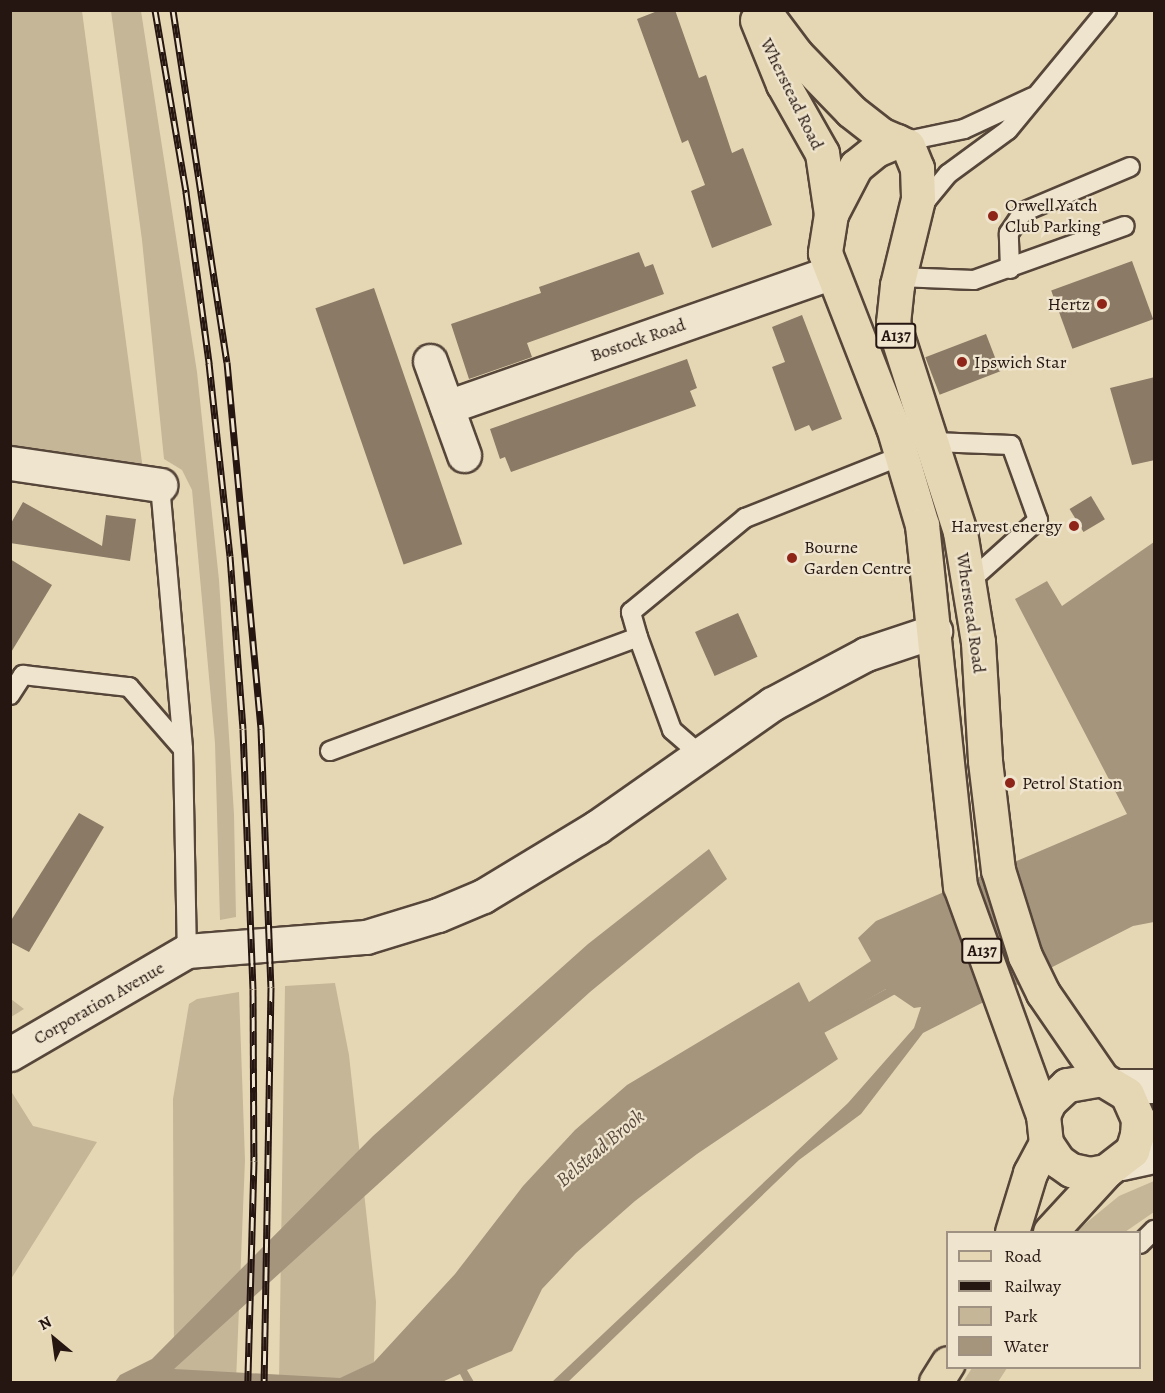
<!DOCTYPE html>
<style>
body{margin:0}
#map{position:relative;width:1165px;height:1393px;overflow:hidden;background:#e6d7b4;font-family:Alegreya,serif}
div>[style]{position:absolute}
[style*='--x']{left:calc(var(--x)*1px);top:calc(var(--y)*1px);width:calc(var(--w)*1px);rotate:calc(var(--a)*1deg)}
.green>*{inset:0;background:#c5b698}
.water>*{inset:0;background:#a5957d}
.stream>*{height:9px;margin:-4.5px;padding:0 4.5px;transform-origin:4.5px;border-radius:4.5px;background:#a5957d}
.building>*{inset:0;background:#8a7a66;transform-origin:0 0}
.roads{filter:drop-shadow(2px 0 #56463a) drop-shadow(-2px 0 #56463a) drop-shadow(0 2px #56463a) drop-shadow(0 -2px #56463a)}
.service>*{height:18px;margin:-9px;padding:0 9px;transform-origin:9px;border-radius:9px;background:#efe5ce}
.minor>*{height:33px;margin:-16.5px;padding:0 16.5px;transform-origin:16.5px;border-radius:16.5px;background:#efe5ce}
.secondary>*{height:33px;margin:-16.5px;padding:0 16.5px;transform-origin:16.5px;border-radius:16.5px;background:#efe5ce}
.primary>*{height:33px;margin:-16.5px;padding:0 16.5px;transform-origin:16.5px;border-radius:16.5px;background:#e6d7b4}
.rail>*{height:7px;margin-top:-3.5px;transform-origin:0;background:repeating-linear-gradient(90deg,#efe5ce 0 14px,#261611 0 28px);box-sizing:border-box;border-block:2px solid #261611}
.dots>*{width:16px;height:16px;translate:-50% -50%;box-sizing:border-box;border:3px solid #efe5ce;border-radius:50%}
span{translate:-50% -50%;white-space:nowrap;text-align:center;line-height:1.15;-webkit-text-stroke:4.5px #efe5ce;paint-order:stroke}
.shield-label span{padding:2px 4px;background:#efe5ce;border:2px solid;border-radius:4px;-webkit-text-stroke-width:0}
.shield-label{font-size:16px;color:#261611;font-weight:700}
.street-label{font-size:18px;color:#261611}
.poi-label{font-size:18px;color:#261611}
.left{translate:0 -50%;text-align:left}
.right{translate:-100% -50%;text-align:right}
.water-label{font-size:20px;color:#59493c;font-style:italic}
.frame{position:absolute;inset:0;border:12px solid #261611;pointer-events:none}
.legend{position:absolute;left:946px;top:1231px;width:195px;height:138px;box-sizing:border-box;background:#efe5ce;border:2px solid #9f9282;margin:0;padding:8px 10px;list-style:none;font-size:18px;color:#261611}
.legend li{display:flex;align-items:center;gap:12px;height:30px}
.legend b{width:30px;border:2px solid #9f9282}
.north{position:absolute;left:24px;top:1309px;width:60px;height:60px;-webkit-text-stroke:4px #efe5ce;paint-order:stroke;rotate:331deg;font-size:16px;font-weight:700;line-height:24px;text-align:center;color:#261611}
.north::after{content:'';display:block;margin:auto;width:21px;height:27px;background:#261611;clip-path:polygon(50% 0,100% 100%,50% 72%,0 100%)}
</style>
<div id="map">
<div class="green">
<div style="clip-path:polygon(10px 11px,82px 11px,143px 470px,11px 448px)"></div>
<div style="clip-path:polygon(111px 11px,141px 11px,197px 372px,219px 580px,234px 814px,236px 917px,220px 920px,215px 743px,192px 490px,182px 470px,164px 459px,142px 240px)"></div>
<div style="clip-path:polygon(335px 983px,349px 1055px,376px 1302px,374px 1362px,340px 1379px,279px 1382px,285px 986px)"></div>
<div style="clip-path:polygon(239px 992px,245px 1160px,236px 1382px,174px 1369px,173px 1099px,189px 1004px,197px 999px)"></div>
<div style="clip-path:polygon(11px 999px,24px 1009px,11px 1017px)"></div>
<div style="clip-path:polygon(11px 1091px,33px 1126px,97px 1142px,11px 1279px)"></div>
<div style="clip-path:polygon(1154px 1181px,1154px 1212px,1125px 1232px,1075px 1232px,1119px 1196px)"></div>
<div style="clip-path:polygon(972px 1368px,1007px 1368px,998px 1382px,963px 1382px)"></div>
</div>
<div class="water">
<div style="clip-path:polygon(1154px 542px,1154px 922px,1133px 926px,923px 1033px,861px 1114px,799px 1160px,568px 1382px,552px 1382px,848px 1103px,914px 1028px,921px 1007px,914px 1008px,886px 989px,821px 1026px,838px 1059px,697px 1154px,635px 1201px,576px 1253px,542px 1289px,512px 1351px,467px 1370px,474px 1382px,464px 1382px,460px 1374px,442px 1382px,115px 1382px,120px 1375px,152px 1359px,373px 1136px,588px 944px,709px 849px,727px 879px,590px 992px,174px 1369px,340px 1378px,374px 1362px,455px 1274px,523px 1186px,575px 1130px,627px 1085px,799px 982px,809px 1002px,871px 961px,858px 938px,876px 921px,1127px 814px,1015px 599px,1047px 581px,1062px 606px)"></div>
</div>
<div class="stream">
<div style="--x:813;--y:1033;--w:94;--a:-28.5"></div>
</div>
<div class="building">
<div style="clip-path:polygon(660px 10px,675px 10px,699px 78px,706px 75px,732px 153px,743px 148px,772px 225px,712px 248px,691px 191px,705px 185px,688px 140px,682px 143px,637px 19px)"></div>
<div style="clip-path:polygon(639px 252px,645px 267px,653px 264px,664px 294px,527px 343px,532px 357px,469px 379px,451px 324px,541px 293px,539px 287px)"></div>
<div style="left:1132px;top:261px;width:62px;height:86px;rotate:70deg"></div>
<div style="left:374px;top:288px;width:271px;height:62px;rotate:71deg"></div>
<div style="clip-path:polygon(802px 315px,842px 419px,812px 431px,809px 425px,795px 431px,772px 367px,785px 362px,772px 327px)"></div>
<div style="left:986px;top:334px;width:40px;height:65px;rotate:69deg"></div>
<div style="clip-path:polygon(687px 359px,697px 388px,690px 391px,696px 406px,511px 472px,505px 457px,500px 459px,490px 429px)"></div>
<div style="clip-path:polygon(1155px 377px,1155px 460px,1132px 465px,1110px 388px)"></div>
<div style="left:1091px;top:496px;width:27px;height:25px;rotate:59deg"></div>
<div style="clip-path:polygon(23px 502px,102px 546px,106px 515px,136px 519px,130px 561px,10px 543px,10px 525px)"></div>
<div style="clip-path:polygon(10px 559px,52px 585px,10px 654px)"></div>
<div style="left:738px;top:613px;width:48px;height:47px;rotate:66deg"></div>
<div style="clip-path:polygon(79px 813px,104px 827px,29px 952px,10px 942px,10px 922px)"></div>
</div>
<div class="roads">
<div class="service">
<div style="--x:902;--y:142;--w:63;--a:-11.8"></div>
<div style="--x:964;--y:129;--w:76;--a:-24.9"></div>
<div style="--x:920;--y:208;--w:44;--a:-50.5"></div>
<div style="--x:948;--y:174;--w:74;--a:-36.3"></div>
<div style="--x:1008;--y:130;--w:156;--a:-50.5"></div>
<div style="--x:1010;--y:269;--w:36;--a:-92"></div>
<div style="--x:1009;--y:233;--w:25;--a:-56"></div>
<div style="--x:1023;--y:212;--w:116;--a:-22.8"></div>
<div style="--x:899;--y:277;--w:75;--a:2.3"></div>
<div style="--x:974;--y:280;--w:160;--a:-19.7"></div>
<div style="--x:933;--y:442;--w:78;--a:2.2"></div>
<div style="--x:1011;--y:445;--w:80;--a:70.2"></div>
<div style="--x:1038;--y:520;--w:93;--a:138.1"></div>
<div style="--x:160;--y:485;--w:265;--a:85"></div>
<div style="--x:183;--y:749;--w:202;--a:88.9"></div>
<div style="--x:638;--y:637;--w:26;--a:-106"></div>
<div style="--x:631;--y:612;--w:148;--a:-39.5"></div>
<div style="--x:745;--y:518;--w:170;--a:-21.7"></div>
<div style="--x:10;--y:695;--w:24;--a:-57"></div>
<div style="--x:23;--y:675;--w:107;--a:6.5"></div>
<div style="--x:129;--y:687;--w:82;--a:48.9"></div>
<div style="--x:330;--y:751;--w:328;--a:-20.3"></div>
<div style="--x:638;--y:637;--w:99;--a:69.9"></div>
<div style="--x:672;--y:730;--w:35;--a:41"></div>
<div style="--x:1140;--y:1244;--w:20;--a:-45"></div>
</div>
<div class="minor">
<div style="--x:430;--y:361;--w:100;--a:70.1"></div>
<div style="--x:447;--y:407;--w:406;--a:-19.3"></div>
<div style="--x:10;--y:463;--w:152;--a:8.3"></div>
<div style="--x:10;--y:1054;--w:205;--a:-30.2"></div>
<div style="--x:187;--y:951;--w:180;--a:-4.5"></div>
<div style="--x:366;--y:937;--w:75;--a:-17"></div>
<div style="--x:438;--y:915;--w:49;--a:-22.9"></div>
<div style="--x:483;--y:896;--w:133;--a:-31.2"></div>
<div style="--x:597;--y:827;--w:214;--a:-35.1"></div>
<div style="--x:772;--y:704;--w:106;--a:-28"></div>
<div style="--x:866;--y:654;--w:73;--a:-18.4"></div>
</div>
<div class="secondary">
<div style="--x:1118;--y:1086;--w:36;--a:0"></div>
<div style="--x:1121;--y:1163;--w:34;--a:-12"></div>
</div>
<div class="primary">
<div style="--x:763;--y:10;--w:55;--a:53.1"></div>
<div style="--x:796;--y:54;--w:79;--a:46"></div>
<div style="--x:851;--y:111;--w:39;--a:38"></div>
<div style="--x:882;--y:135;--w:28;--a:23"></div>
<div style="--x:908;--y:146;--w:24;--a:68"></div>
<div style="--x:917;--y:168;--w:31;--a:88"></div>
<div style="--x:918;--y:199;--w:89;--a:103.7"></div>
<div style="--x:897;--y:285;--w:38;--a:96"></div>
<div style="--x:893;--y:323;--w:219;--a:72.2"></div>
<div style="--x:960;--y:532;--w:111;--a:80.7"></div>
<div style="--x:978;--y:642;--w:119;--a:86.6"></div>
<div style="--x:985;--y:761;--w:110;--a:83.2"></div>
<div style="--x:998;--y:870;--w:90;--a:72.6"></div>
<div style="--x:1025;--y:956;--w:41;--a:64.1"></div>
<div style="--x:1043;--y:993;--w:104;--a:55.5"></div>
<div style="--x:757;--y:20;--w:69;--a:67.9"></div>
<div style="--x:783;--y:84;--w:79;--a:60.5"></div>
<div style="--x:822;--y:153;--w:62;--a:81.6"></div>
<div style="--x:897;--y:141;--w:23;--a:157"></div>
<div style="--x:876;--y:150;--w:26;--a:141"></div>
<div style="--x:856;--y:166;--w:54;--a:117.5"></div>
<div style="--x:831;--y:214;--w:39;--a:99"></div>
<div style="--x:825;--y:253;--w:187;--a:68.7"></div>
<div style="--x:893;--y:427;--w:102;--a:73.5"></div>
<div style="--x:922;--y:525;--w:363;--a:84"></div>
<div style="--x:960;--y:886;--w:244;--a:70.1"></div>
<div style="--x:1043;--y:1115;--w:28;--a:84"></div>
<div style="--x:1046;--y:1143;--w:22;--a:56"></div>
<div style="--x:1058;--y:1161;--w:16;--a:35"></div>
<div style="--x:1071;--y:1170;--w:19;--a:12"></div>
<div style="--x:1090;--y:1174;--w:16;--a:-11"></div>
<div style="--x:1106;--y:1171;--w:33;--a:-38"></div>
<div style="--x:1132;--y:1151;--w:17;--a:-73"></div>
<div style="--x:1137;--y:1135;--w:16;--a:-86"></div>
<div style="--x:1138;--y:1119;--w:27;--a:-114"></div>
<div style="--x:1127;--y:1094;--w:29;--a:-149"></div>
<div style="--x:1102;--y:1079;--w:36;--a:170"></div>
<div style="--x:1067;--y:1085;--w:25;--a:137"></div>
<div style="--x:1049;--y:1102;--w:14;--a:115"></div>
<div style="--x:1012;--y:1232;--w:62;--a:-73"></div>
<div style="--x:1030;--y:1173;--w:34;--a:-62"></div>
<div style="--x:1050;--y:1232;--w:83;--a:-47.4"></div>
<div style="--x:936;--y:1382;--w:22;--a:-58"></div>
</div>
</div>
<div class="rail">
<div style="--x:155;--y:10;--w:185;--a:80.3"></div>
<div style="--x:186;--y:192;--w:173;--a:82.3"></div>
<div style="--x:209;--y:363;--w:194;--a:83.8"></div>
<div style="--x:230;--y:556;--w:173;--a:85.7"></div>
<div style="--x:243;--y:729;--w:260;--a:87.8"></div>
<div style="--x:253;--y:989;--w:172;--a:89.7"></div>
<div style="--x:254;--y:1161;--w:221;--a:91.6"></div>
<div style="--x:173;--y:10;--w:356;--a:81.3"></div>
<div style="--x:227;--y:362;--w:369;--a:84.7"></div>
<div style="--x:261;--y:729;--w:258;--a:87.8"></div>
<div style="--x:271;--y:987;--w:395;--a:91"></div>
</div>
<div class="dots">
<div style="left:993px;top:216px;background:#8f2418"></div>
<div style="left:1102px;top:304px;background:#8f2418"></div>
<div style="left:962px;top:362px;background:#8f2418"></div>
<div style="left:1074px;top:526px;background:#8f2418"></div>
<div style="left:792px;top:558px;background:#8f2418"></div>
<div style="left:1010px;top:783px;background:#8f2418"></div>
</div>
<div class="shield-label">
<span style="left:896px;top:336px">A137</span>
<span style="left:982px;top:951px">A137</span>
</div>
<div class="street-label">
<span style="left:792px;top:94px;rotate:64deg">Wherstead Road</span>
<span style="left:638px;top:340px;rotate:-19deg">Bostock Road</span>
<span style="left:971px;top:613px;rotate:82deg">Wherstead Road</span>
<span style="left:99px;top:1003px;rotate:-30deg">Corporation Avenue</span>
</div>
<div class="poi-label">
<span class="left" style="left:1005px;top:216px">Orwell Yatch<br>Club Parking</span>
<span class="right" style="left:1090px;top:304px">Hertz</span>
<span class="left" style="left:974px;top:362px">Ipswich Star</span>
<span class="right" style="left:1062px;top:526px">Harvest energy</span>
<span class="left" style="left:804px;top:558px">Bourne<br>Garden Centre</span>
<span class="left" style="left:1022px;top:783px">Petrol Station</span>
</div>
<div class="water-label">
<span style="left:600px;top:1148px;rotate:-40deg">Belstead Brook</span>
</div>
<div class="frame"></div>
<ul class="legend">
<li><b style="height:8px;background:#e6d7b4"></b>Road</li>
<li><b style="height:8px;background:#261611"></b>Railway</li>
<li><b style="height:16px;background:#c5b698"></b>Park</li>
<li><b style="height:16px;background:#a5957d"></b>Water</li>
</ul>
<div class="north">N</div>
</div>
